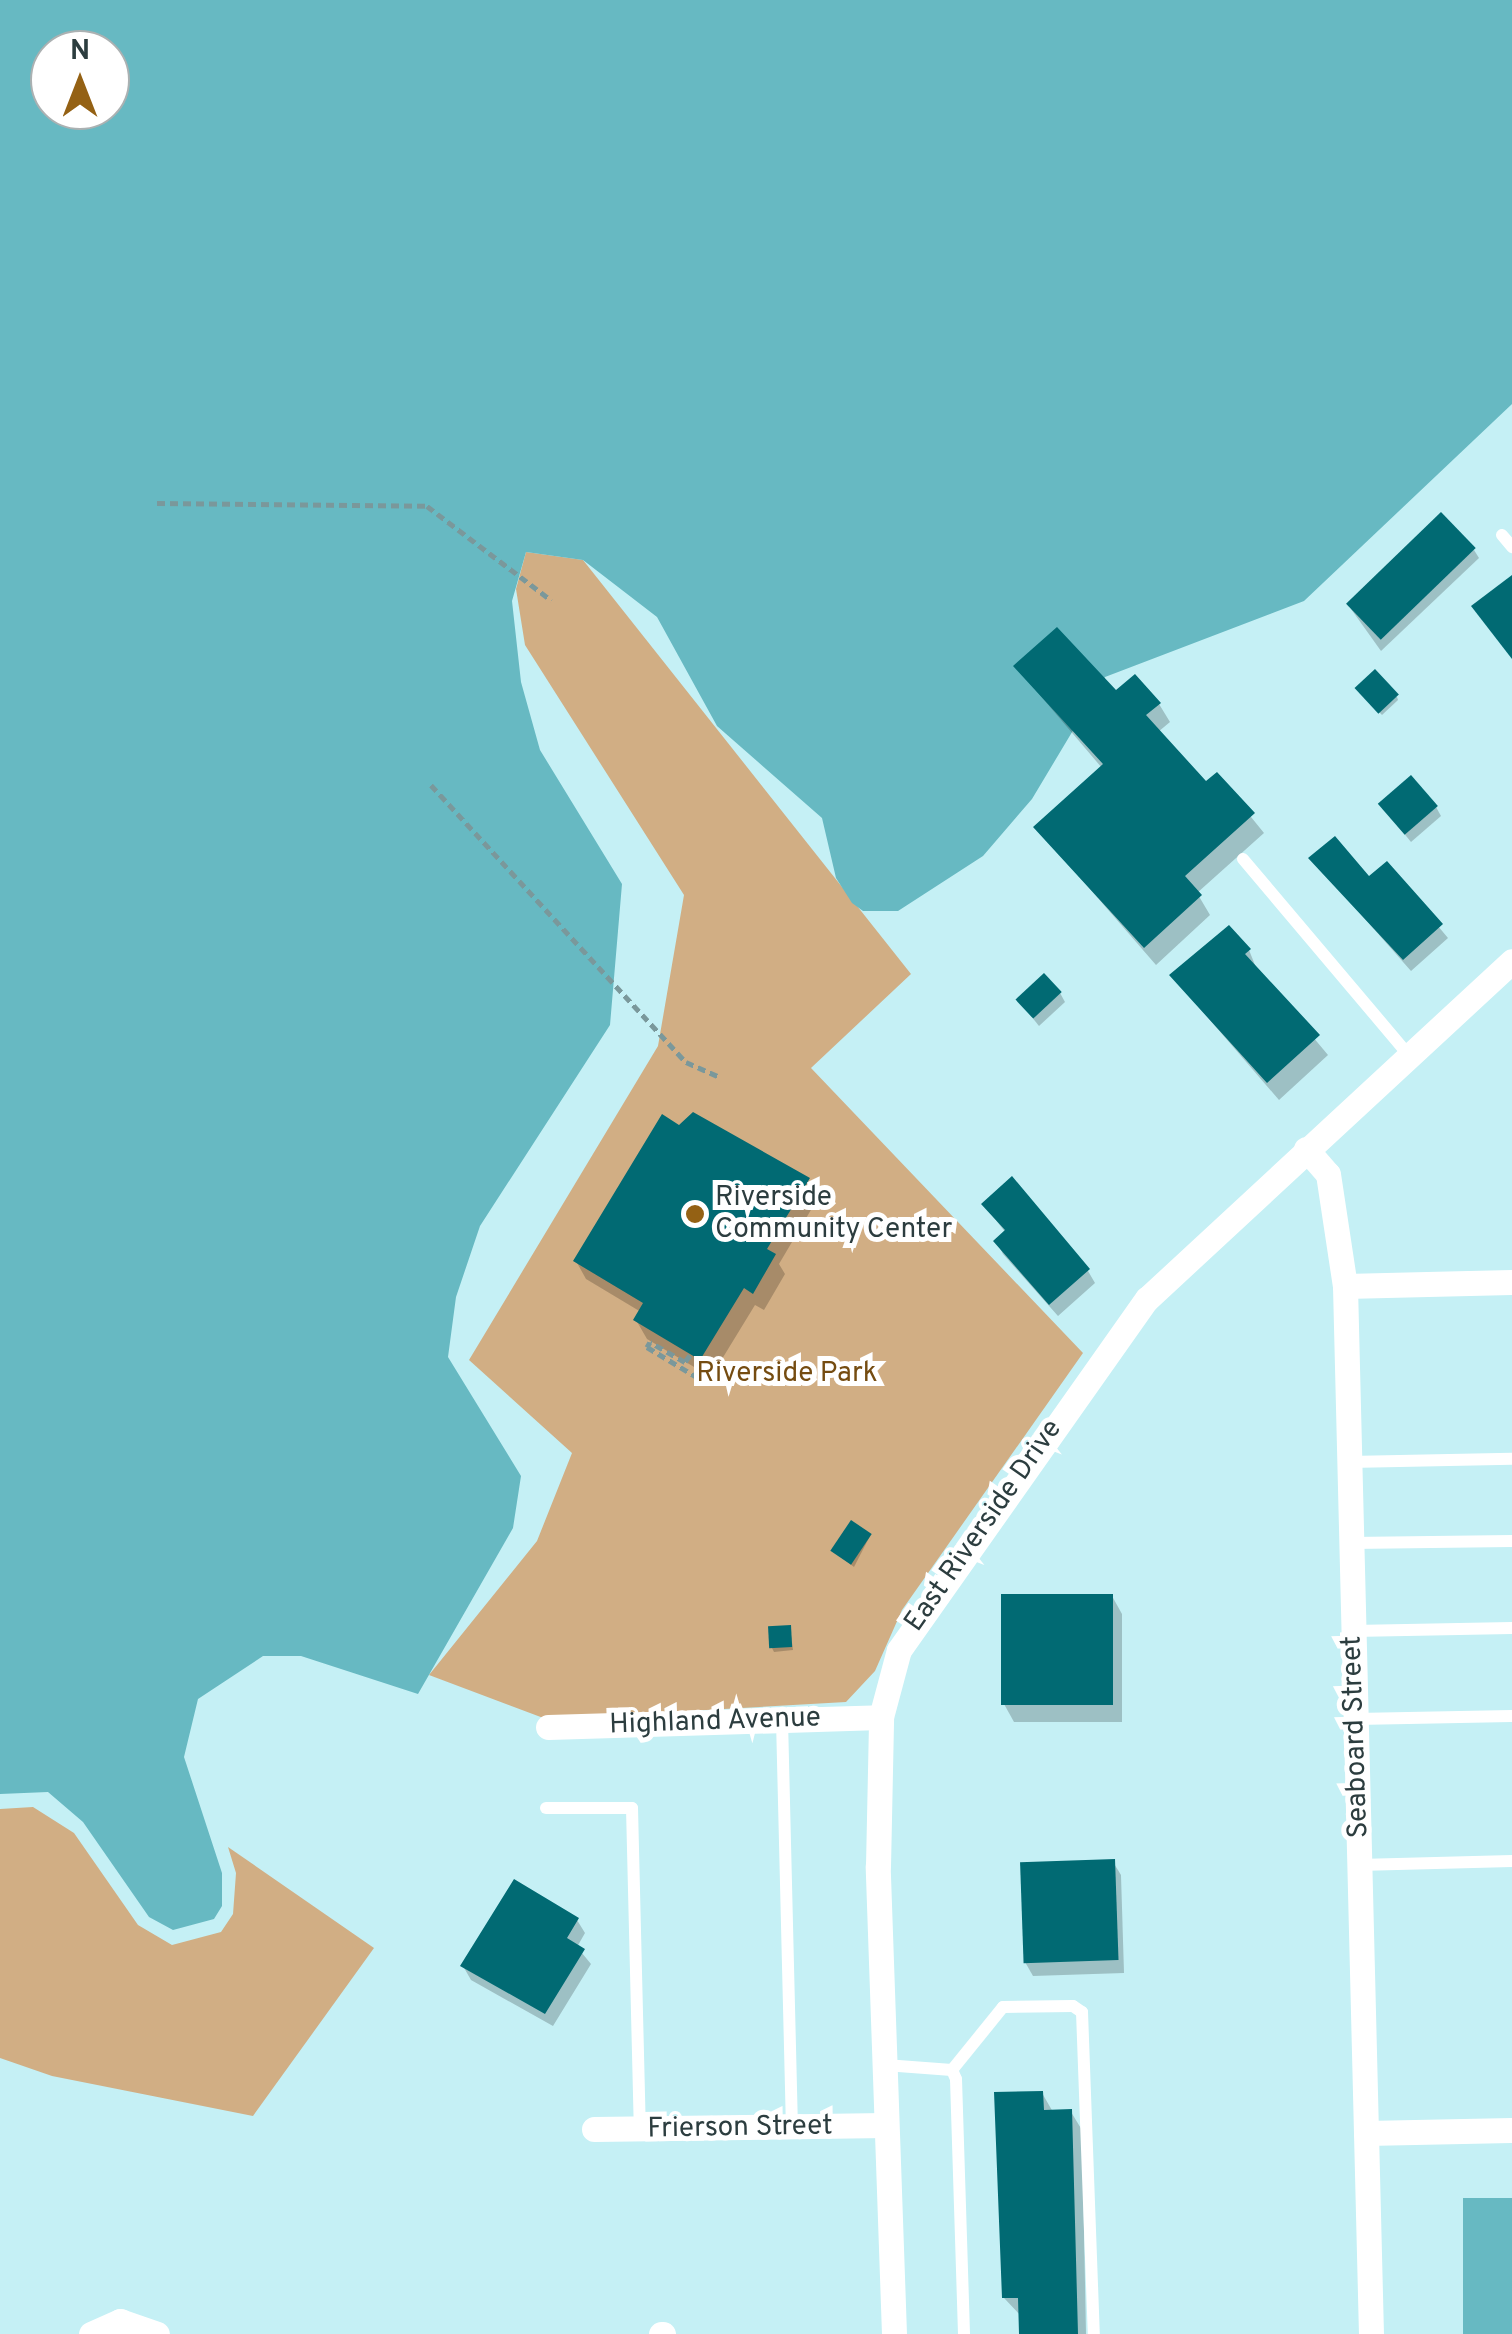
<!DOCTYPE html>
<style>
body{margin:0}
#map{position:relative;width:1512px;height:2334px;overflow:hidden;background:#c5f0f5;font-family:Overpass,sans-serif}
div>[style]{position:absolute}
[style*='--x']{left:calc(var(--x)*1px);top:calc(var(--y)*1px);width:calc(var(--w)*1px);rotate:calc(var(--a)*1deg)}
.green>*{inset:0;background:#d1ae84}
.water>*{inset:0;background:#67b9c2;transform-origin:0 0}
.shadow>*{inset:0;background:#0003}
.building>*{inset:0;background:#016a73;transform-origin:0 0}
.path>*{height:5px;margin-top:-2.5px;transform-origin:0;background:repeating-linear-gradient(90deg,#7a989b 0 8px,transparent 0 13px)}
.lane>*{height:12px;margin:-6px;padding:0 6px;transform-origin:6px;border-radius:6px;background:#fff}
.street>*{height:25px;margin:-12.5px;padding:0 12.5px;transform-origin:12.5px;border-radius:12.5px;background:#fff}
.dots>*{width:28px;height:28px;translate:-50% -50%;box-sizing:border-box;border:5px solid #fff;border-radius:50%}
span{translate:-50% -50%;white-space:nowrap;text-align:center;line-height:1.15;-webkit-text-stroke:10px #fff;paint-order:stroke}
.poi-label{font-size:28px;color:#2c3d3f}
.left{translate:0 -50%;text-align:left}
.park-label{font-size:28px;color:#754c11}
.street-label{font-size:28px;color:#2c3d3f}
.north{position:absolute;left:30px;top:30px;width:100px;height:100px;box-sizing:border-box;background:#fff;border:2px solid #abb1b2;border-radius:50%;rotate:0deg;font-size:28px;font-weight:700;line-height:40px;text-align:center;color:#2c3d3f}
.north::after{content:'';display:block;margin:auto;width:35px;height:45px;background:#946114;clip-path:polygon(50% 0,100% 100%,50% 72%,0 100%)}
</style>
<div id="map">
<div class="green">
<div style="clip-path:polygon(526px 552px,583px 560px,911px 974px,811px 1068px,1083px 1353px,902px 1610px,875px 1671px,846px 1702px,546px 1719px,429px 1675px,537px 1541px,572px 1453px,469px 1360px,658px 1046px,684px 895px,525px 645px,516px 589px)"></div>
<div style="clip-path:polygon(33px 1807px,74px 1833px,138px 1925px,172px 1945px,221px 1932px,233px 1914px,236px 1873px,228px 1847px,374px 1948px,253px 2116px,52px 2076px,0 2058px,0 1809px)"></div>
</div>
<div class="water">
<div style="clip-path:polygon(evenodd,0 0,1512px 0,1512px 404px,1304px 601px,1105px 677px,1032px 799px,983px 856px,898px 911px,863px 911px,852px 903px,836px 878px,822px 818px,717px 726px,657px 617px,583px 560px,526px 552px,512px 601px,521px 682px,540px 750px,622px 884px,610px 1025px,480px 1226px,456px 1297px,448px 1357px,521px 1476px,513px 1528px,418px 1694px,301px 1656px,263px 1656px,198px 1699px,184px 1757px,222px 1873px,222px 1906px,214px 1919px,173px 1930px,149px 1917px,83px 1822px,48px 1792px,0 1794px,0 0,50px 50px,110px 50px,110px 110px,50px 110px,50px 50px)"></div>
<div style="left:1512px;top:2198px;width:136px;height:49px;rotate:90deg"></div>
</div>
<div class="shadow">
<div style="clip-path:polygon(1474px 550px,1479px 558px,1381px 651px,1351px 609px)"></div>
<div style="clip-path:polygon(1016px 667px,1159px 704px,1170px 722px,1158px 732px,1206px 785px,1217px 775px,1264px 833px,1197px 893px,1210px 915px,1156px 965px,1037px 828px,1102px 768px)"></div>
<div style="clip-path:polygon(1359px 691px,1397px 697px,1398px 700px,1382px 715px)"></div>
<div style="clip-path:polygon(1381px 805px,1436px 807px,1441px 816px,1411px 842px)"></div>
<div style="clip-path:polygon(1312px 859px,1369px 880px,1386px 864px,1448px 938px,1411px 971px)"></div>
<div style="clip-path:polygon(1249px 950px,1257px 970px,1328px 1055px,1279px 1100px,1172px 976px)"></div>
<div style="clip-path:polygon(1060px 993px,1065px 1002px,1039px 1026px,1019px 1001px)"></div>
<div style="clip-path:polygon(680px 1129px,808px 1180px,818px 1198px,779px 1264px,785px 1274px,764px 1310px,755px 1305px,711px 1377px,647px 1339px,636px 1320px,641px 1312px,586px 1279px,576px 1261px)"></div>
<div style="clip-path:polygon(984px 1205px,1088px 1271px,1095px 1283px,1058px 1316px,1003px 1254px,996px 1241px,1006px 1233px)"></div>
<div style="clip-path:polygon(870px 1536px,854px 1567px,833px 1551px)"></div>
<div style="clip-path:polygon(1112px 1596px,1122px 1614px,1122px 1722px,1014px 1722px,1004px 1704px)"></div>
<div style="clip-path:polygon(790px 1628px,793px 1650px,774px 1652px,772px 1648px)"></div>
<div style="clip-path:polygon(1113px 1862px,1121px 1875px,1124px 1973px,1033px 1976px,1025px 1962px)"></div>
<div style="clip-path:polygon(577px 1920px,585px 1933px,577px 1947px,591px 1964px,553px 2026px,471px 1980px,463px 1966px)"></div>
<div style="clip-path:polygon(1042px 2093px,1053px 2112px,1071px 2112px,1082px 2130px,1086px 2334px,1022px 2334px,1021px 2316px,1004px 2298px,997px 2094px)"></div>
</div>
<div class="building">
<div style="left:1441px;top:512px;width:50px;height:132px;rotate:46deg"></div>
<div style="clip-path:polygon(1512px 575px,1512px 659px,1471px 606px)"></div>
<div style="clip-path:polygon(1057px 627px,1116px 690px,1135px 674px,1161px 703px,1146px 715px,1206px 781px,1217px 772px,1255px 813px,1185px 876px,1202px 895px,1144px 948px,1033px 827px,1103px 764px,1013px 666px)"></div>
<div style="left:1375px;top:669px;width:35px;height:28px;rotate:47deg"></div>
<div style="left:1411px;top:775px;width:41px;height:44px;rotate:49deg"></div>
<div style="clip-path:polygon(1335px 836px,1369px 876px,1387px 861px,1443px 924px,1403px 960px,1308px 858px)"></div>
<div style="clip-path:polygon(1229px 925px,1251px 949px,1245px 954px,1320px 1035px,1267px 1083px,1169px 975px)"></div>
<div style="left:1044px;top:973px;width:26px;height:39px;rotate:47deg"></div>
<div style="clip-path:polygon(693px 1112px,810px 1178px,767px 1249px,776px 1254px,753px 1294px,744px 1288px,700px 1360px,633px 1320px,643px 1303px,573px 1261px,662px 1114px,679px 1125px)"></div>
<div style="clip-path:polygon(1012px 1176px,1090px 1269px,1049px 1305px,993px 1241px,1005px 1230px,981px 1204px)"></div>
<div style="left:851px;top:1520px;width:25px;height:37px;rotate:34deg"></div>
<div style="left:1001px;top:1594px;width:112px;height:111px"></div>
<div style="left:791px;top:1625px;width:22px;height:23px;rotate:87deg"></div>
<div style="left:1115px;top:1859px;width:101px;height:95px;rotate:88deg"></div>
<div style="clip-path:polygon(514px 1879px,579px 1918px,567px 1938px,585px 1949px,545px 2014px,460px 1966px)"></div>
<div style="clip-path:polygon(1043px 2091px,1044px 2110px,1072px 2109px,1078px 2334px,1019px 2334px,1018px 2298px,1002px 2298px,994px 2092px)"></div>
</div>
<div class="path">
<div style="--x:157;--y:503;--w:270;--a:0.6"></div>
<div style="--x:427;--y:506;--w:156;--a:37.2"></div>
<div style="--x:431;--y:785;--w:377;--a:47.4"></div>
<div style="--x:686;--y:1062;--w:36;--a:24"></div>
<div style="--x:690;--y:1355;--w:9;--a:126"></div>
<div style="--x:685;--y:1362;--w:40;--a:-150.3"></div>
<div style="--x:650;--y:1342;--w:6;--a:121"></div>
<div style="--x:647;--y:1347;--w:68;--a:31.1"></div>
</div>
<div class="lane">
<div style="--x:1502;--y:535;--w:16;--a:50"></div>
<div style="--x:1243;--y:859;--w:255;--a:49.8"></div>
<div style="--x:1349;--y:1462;--w:163;--a:-1.1"></div>
<div style="--x:1351;--y:1543;--w:161;--a:-0.7"></div>
<div style="--x:1353;--y:1631;--w:159;--a:-1.1"></div>
<div style="--x:1356;--y:1719;--w:156;--a:-1.1"></div>
<div style="--x:782;--y:1720;--w:407;--a:88.6"></div>
<div style="--x:546;--y:1808;--w:86;--a:0"></div>
<div style="--x:632;--y:1808;--w:321;--a:88.6"></div>
<div style="--x:1359;--y:1865;--w:153;--a:-1.5"></div>
<div style="--x:885;--y:2065;--w:67;--a:4.3"></div>
<div style="--x:952;--y:2070;--w:10;--a:66"></div>
<div style="--x:956;--y:2079;--w:255;--a:88.2"></div>
<div style="--x:952;--y:2070;--w:81;--a:-51"></div>
<div style="--x:1003;--y:2007;--w:70;--a:-0.8"></div>
<div style="--x:1073;--y:2006;--w:11;--a:34"></div>
<div style="--x:1082;--y:2012;--w:322;--a:87.9"></div>
</div>
<div class="street">
<div style="--x:1306;--y:1149;--w:33;--a:49"></div>
<div style="--x:1328;--y:1174;--w:113;--a:81.4"></div>
<div style="--x:1345;--y:1286;--w:1048;--a:88.58"></div>
<div style="--x:1345;--y:1286;--w:167;--a:-1.4"></div>
<div style="--x:548;--y:1727;--w:333;--a:-1.7"></div>
<div style="--x:594;--y:2129;--w:292;--a:-0.8"></div>
<div style="--x:1366;--y:2133;--w:146;--a:-1.2"></div>
<div style="--x:91;--y:2334;--w:32;--a:-24"></div>
<div style="--x:120;--y:2321;--w:39;--a:19"></div>
<div style="--x:661;--y:2334;--w:2;--a:0"></div>
<div style="--x:894;--y:2334;--w:468;--a:-92"></div>
<div style="--x:878;--y:1866;--w:149;--a:-88.8"></div>
<div style="--x:881;--y:1717;--w:69;--a:-75"></div>
<div style="--x:899;--y:1650;--w:430;--a:-54.8"></div>
<div style="--x:1147;--y:1299;--w:497;--a:-42.8"></div>
</div>
<div class="dots">
<div style="left:695px;top:1214px;background:#946114"></div>
</div>
<div class="poi-label">
<span class="left" style="left:715px;top:1214px">Riverside<br>Community Center</span>
</div>
<div class="park-label">
<span style="left:787px;top:1374px">Riverside Park</span>
</div>
<div class="street-label">
<span style="left:984px;top:1526px;rotate:-55deg">East Riverside Drive</span>
<span style="left:715px;top:1722px;rotate:-2deg">Highland Avenue</span>
<span style="left:1356px;top:1737px;rotate:-92deg">Seaboard Street</span>
<span style="left:740px;top:2128px;rotate:-1deg">Frierson Street</span>
</div>
<div class="north">N</div>
</div>
